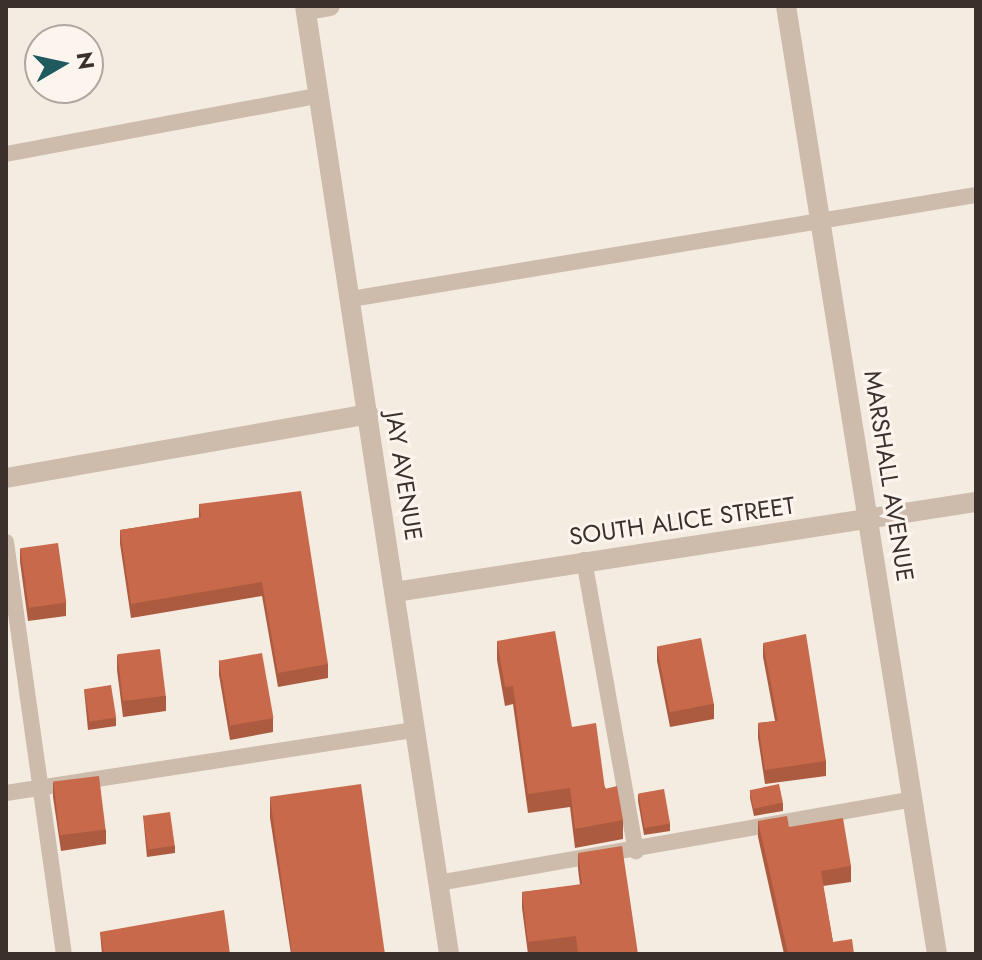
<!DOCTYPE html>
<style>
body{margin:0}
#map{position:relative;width:982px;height:960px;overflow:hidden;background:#f4ebe1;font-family:Jost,sans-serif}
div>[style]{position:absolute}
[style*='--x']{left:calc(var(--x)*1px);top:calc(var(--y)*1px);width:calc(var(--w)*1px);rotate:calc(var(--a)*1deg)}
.lane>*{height:16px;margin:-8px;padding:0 8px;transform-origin:8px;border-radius:8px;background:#cdbbac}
.street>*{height:20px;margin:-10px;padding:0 10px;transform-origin:10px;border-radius:10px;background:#cdbbac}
.wall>*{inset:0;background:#ac5a40}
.building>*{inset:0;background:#c8694b;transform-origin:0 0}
span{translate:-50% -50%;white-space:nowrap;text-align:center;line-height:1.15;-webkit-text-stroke:6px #fbf5ee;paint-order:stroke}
.street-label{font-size:24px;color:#3b302b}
.frame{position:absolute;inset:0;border:8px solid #3b302b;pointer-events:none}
.north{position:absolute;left:24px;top:24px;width:80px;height:80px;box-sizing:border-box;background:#fbf5ee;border:2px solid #aea6a0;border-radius:50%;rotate:81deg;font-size:22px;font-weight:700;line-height:32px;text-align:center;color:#3b302b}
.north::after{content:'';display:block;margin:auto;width:28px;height:36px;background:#1f5a5e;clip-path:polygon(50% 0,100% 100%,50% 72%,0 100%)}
</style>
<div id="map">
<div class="lane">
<div style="--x:6;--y:154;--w:319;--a:-10.6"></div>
<div style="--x:351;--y:299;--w:634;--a:-9.45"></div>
<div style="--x:6;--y:542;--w:416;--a:82"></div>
<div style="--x:584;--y:560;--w:296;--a:79.9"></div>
<div style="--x:6;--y:793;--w:413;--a:-8.8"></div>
<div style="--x:438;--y:883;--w:481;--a:-10"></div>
</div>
<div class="street">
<div style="--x:305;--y:6;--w:959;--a:81.36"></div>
<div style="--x:786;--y:6;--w:960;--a:80.95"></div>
<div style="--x:306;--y:10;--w:24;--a:-9"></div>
<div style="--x:6;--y:478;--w:368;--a:-10"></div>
<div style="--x:395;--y:592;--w:588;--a:-8.81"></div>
</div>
<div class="wall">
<div style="clip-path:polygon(199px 504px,328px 664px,328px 678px,278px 687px,262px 596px,131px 618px,120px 544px,120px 530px,199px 518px)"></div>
<div style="clip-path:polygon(20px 548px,66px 602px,66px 616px,28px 621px,20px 562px)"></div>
<div style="clip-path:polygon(497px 641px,572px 727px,623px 820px,623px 839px,575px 848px,570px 807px,528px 813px,513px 704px,505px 706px,497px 660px)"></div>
<div style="clip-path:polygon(763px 643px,826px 761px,826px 776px,765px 784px,758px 738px,758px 723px,775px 721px,763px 657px)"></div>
<div style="clip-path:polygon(657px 647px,714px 704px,714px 719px,670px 727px,657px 661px)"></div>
<div style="clip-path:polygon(117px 655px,166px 696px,166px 711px,123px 717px,117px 670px)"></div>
<div style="clip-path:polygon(219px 660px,273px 718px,273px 732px,230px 740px,219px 675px)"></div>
<div style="clip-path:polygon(84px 689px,116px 718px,116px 726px,88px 730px)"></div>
<div style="clip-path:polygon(53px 782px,106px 830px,106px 844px,61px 851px,53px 797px)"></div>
<div style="clip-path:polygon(750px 790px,783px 803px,783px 811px,754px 816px,750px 798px)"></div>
<div style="clip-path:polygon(638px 794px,670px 823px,670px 831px,644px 835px,638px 801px)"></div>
<div style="clip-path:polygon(270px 798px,386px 954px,291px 954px,270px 818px)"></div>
<div style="clip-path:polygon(143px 815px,175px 846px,175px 853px,147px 857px)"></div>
<div style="clip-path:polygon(758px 821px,789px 827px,851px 866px,851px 882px,823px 886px,833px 942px,854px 954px,784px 954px,758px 837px)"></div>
<div style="clip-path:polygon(578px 853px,638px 954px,576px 954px,576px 952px,560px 954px,528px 954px,522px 908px,522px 892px,580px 885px,578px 869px)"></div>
<div style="clip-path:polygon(100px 932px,230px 954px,102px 954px)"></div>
</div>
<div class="building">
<div style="clip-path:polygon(301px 491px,328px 664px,278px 673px,262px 582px,131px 604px,120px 530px,201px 517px,199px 504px)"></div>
<div style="left:58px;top:543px;width:60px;height:38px;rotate:82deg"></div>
<div style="clip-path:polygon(555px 631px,572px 727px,596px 723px,605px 789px,617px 786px,623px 820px,575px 829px,570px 788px,528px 794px,513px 686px,505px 687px,497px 641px)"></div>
<div style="clip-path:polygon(806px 634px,826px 761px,765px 770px,758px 723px,778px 721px,763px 643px)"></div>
<div style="left:701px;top:638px;width:67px;height:45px;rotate:79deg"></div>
<div style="left:160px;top:649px;width:47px;height:43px;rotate:83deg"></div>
<div style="left:262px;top:653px;width:66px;height:44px;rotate:80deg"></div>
<div style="left:111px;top:685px;width:33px;height:27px;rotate:81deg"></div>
<div style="left:99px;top:776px;width:54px;height:46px;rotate:83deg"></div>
<div style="left:361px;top:784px;width:172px;height:92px;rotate:82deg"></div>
<div style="left:779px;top:784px;width:19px;height:30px;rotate:78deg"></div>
<div style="left:664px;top:789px;width:35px;height:26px;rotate:80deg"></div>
<div style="left:170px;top:812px;width:34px;height:27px;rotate:82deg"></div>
<div style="clip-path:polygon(787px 816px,789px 827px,843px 818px,851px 866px,821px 871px,833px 942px,852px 939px,854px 954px,788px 954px,758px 821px)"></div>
<div style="clip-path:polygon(622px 846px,638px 954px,578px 954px,576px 936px,528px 942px,522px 892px,582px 884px,578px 853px)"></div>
<div style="clip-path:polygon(224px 910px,230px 954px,104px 954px,100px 932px)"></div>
<div style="clip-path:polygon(692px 952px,692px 954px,675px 954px)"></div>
</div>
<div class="street-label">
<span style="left:404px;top:476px;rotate:81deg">JAY AVENUE</span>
<span style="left:889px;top:476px;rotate:81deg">MARSHALL AVENUE</span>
<span style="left:682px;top:521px;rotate:-8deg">SOUTH ALICE STREET</span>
</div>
<div class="frame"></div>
<div class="north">N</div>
</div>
